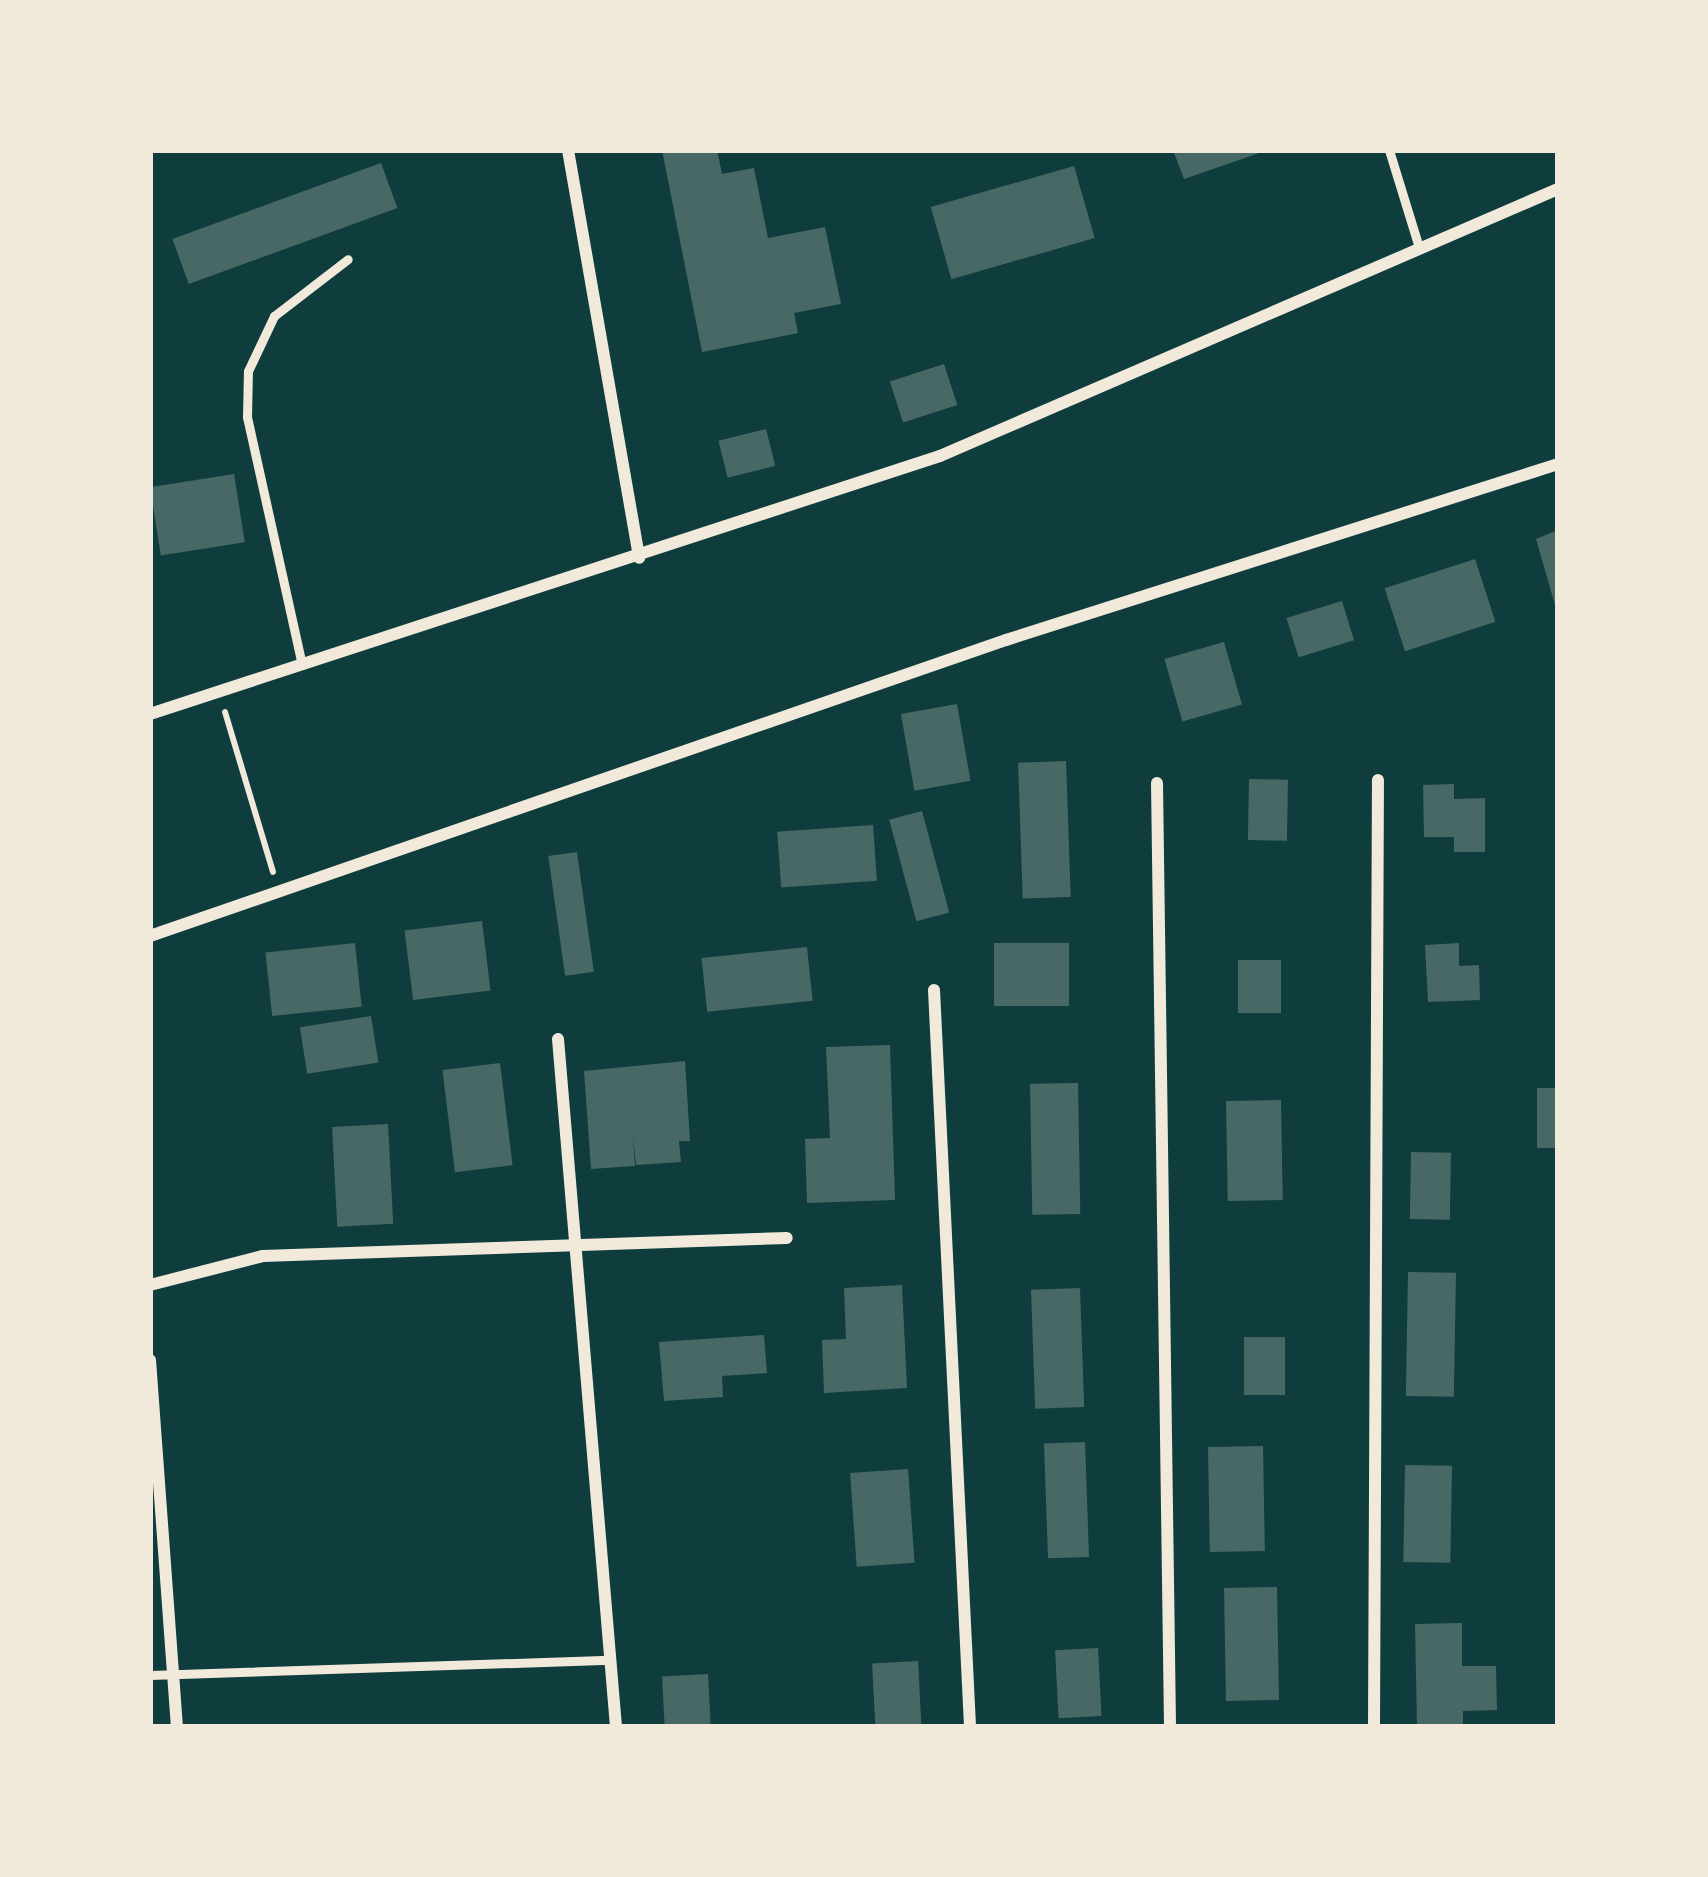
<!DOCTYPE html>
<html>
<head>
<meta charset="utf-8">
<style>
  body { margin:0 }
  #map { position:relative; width:1708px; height:1877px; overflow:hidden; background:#0f3d3e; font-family:"Alegreya Sans",sans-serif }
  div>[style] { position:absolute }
  .building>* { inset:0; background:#486865; transform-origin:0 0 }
  .path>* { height:6px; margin:-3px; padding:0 3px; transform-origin:3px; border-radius:3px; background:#f1e9da }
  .service>* { height:9px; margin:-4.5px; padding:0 4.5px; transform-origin:4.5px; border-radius:4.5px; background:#f1e9da }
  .minor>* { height:12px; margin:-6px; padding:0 6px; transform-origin:6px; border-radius:6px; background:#f1e9da }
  span { translate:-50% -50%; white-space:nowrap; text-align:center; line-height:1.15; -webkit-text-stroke:12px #f1e9da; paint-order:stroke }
  .frame { position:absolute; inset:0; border:153px solid #f1e9da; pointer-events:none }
</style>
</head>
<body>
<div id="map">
  <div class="building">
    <i style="clip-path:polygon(662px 150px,717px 150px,722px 174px,754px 168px,768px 238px,825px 227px,841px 304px,794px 313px,798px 333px,702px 352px)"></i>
    <i style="clip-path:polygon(1173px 150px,1265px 150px,1265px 151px,1184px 179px)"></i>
    <i style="left:381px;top:163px;width:48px;height:222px;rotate:70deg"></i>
    <i style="left:1074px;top:166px;width:75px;height:149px;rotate:74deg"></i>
    <i style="left:944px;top:364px;width:43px;height:57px;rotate:72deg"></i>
    <i style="left:766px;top:429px;width:38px;height:49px;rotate:76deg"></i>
    <i style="left:234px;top:474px;width:69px;height:85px;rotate:81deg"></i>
    <i style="clip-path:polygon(1558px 530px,1558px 612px,1557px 612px,1536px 539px)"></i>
    <i style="left:1475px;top:559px;width:66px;height:95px;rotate:72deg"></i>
    <i style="left:1342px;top:601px;width:41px;height:58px;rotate:73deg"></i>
    <i style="left:1224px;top:642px;width:65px;height:62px;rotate:74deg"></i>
    <i style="left:957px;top:704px;width:78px;height:57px;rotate:80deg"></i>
    <i style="left:1066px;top:761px;width:136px;height:48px;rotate:88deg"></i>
    <i style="left:1249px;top:779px;width:39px;height:61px;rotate:1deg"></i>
    <i style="clip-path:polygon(1454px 784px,1454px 799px,1485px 798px,1485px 852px,1454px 852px,1454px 837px,1424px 837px,1423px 785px)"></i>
    <i style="left:922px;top:811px;width:105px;height:34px;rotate:75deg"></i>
    <i style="left:873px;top:825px;width:56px;height:96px;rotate:86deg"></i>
    <i style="left:577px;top:852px;width:121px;height:29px;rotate:82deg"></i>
    <i style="left:482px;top:921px;width:70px;height:78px;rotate:83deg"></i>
    <i style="left:355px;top:943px;width:64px;height:90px;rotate:84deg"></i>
    <i style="left:1069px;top:943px;width:63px;height:75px;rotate:90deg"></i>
    <i style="clip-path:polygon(1459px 943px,1459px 966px,1479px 965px,1480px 1000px,1428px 1002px,1425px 945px)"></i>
    <i style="left:807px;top:947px;width:54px;height:106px;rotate:84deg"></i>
    <i style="left:1238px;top:960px;width:43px;height:53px"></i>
    <i style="left:371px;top:1016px;width:47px;height:72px;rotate:81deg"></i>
    <i style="clip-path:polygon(890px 1045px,895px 1200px,807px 1203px,805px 1139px,830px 1138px,826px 1047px)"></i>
    <i style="clip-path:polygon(685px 1061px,690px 1141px,679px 1141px,681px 1162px,636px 1165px,633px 1135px,635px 1166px,591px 1169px,584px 1071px)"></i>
    <i style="left:500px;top:1063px;width:103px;height:58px;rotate:83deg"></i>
    <i style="left:1078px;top:1083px;width:131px;height:48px;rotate:89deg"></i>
    <i style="left:1558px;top:1088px;width:60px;height:21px;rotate:90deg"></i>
    <i style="left:1281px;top:1100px;width:100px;height:55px;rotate:89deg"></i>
    <i style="left:388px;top:1124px;width:100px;height:56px;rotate:87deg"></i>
    <i style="left:1411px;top:1152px;width:40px;height:67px;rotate:1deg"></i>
    <i style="left:1408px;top:1272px;width:48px;height:124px;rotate:1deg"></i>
    <i style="clip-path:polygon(902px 1285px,907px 1388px,824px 1393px,822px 1340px,846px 1339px,844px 1288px)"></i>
    <i style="left:1080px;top:1288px;width:119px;height:49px;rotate:88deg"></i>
    <i style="clip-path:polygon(764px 1335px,767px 1373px,722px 1376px,723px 1397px,664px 1401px,659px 1342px)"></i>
    <i style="left:1244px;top:1337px;width:41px;height:58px"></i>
    <i style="left:1085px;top:1442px;width:115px;height:41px;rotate:88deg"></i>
    <i style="left:1263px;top:1446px;width:105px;height:55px;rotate:89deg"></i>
    <i style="left:1405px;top:1465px;width:47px;height:97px;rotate:1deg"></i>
    <i style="left:908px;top:1469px;width:94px;height:58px;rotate:86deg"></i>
    <i style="left:1277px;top:1587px;width:113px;height:53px;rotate:89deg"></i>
    <i style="clip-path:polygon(1462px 1623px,1462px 1666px,1496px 1666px,1497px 1710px,1463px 1711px,1463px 1727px,1417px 1727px,1415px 1624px)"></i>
    <i style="left:1098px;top:1648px;width:68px;height:43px;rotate:87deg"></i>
    <i style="left:918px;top:1661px;width:66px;height:46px;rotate:87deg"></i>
    <i style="left:708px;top:1674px;width:53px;height:46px;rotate:87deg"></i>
  </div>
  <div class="path">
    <i style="left:225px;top:712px;width:167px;rotate:73.3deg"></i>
  </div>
  <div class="service">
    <i style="left:1389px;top:150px;width:98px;rotate:72.9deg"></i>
    <i style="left:302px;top:665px;width:254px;rotate:-102.5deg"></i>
    <i style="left:247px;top:417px;width:46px;rotate:-88.8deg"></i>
    <i style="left:248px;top:371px;width:61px;rotate:-64.7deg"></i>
    <i style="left:274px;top:316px;width:93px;rotate:-37.6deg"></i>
    <i style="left:150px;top:1675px;width:460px;rotate:-1.9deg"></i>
  </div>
  <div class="minor">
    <i style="left:568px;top:150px;width:414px;rotate:80.1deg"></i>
    <i style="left:150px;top:714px;width:831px;rotate:-18.09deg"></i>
    <i style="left:940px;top:456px;width:673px;rotate:-23.37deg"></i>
    <i style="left:1157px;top:783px;width:944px;rotate:89.21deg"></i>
    <i style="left:150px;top:936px;width:906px;rotate:-19.08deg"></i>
    <i style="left:1006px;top:640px;width:579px;rotate:-17.68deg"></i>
    <i style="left:934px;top:990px;width:738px;rotate:87.2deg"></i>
    <i style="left:558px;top:1039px;width:690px;rotate:85.18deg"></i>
    <i style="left:150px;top:1285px;width:117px;rotate:-14.4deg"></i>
    <i style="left:263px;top:1256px;width:524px;rotate:-1.97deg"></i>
    <i style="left:150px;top:1360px;width:368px;rotate:85.8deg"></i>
    <i style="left:1374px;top:1727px;width:947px;rotate:-89.76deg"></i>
  </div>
  <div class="frame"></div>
</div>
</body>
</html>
